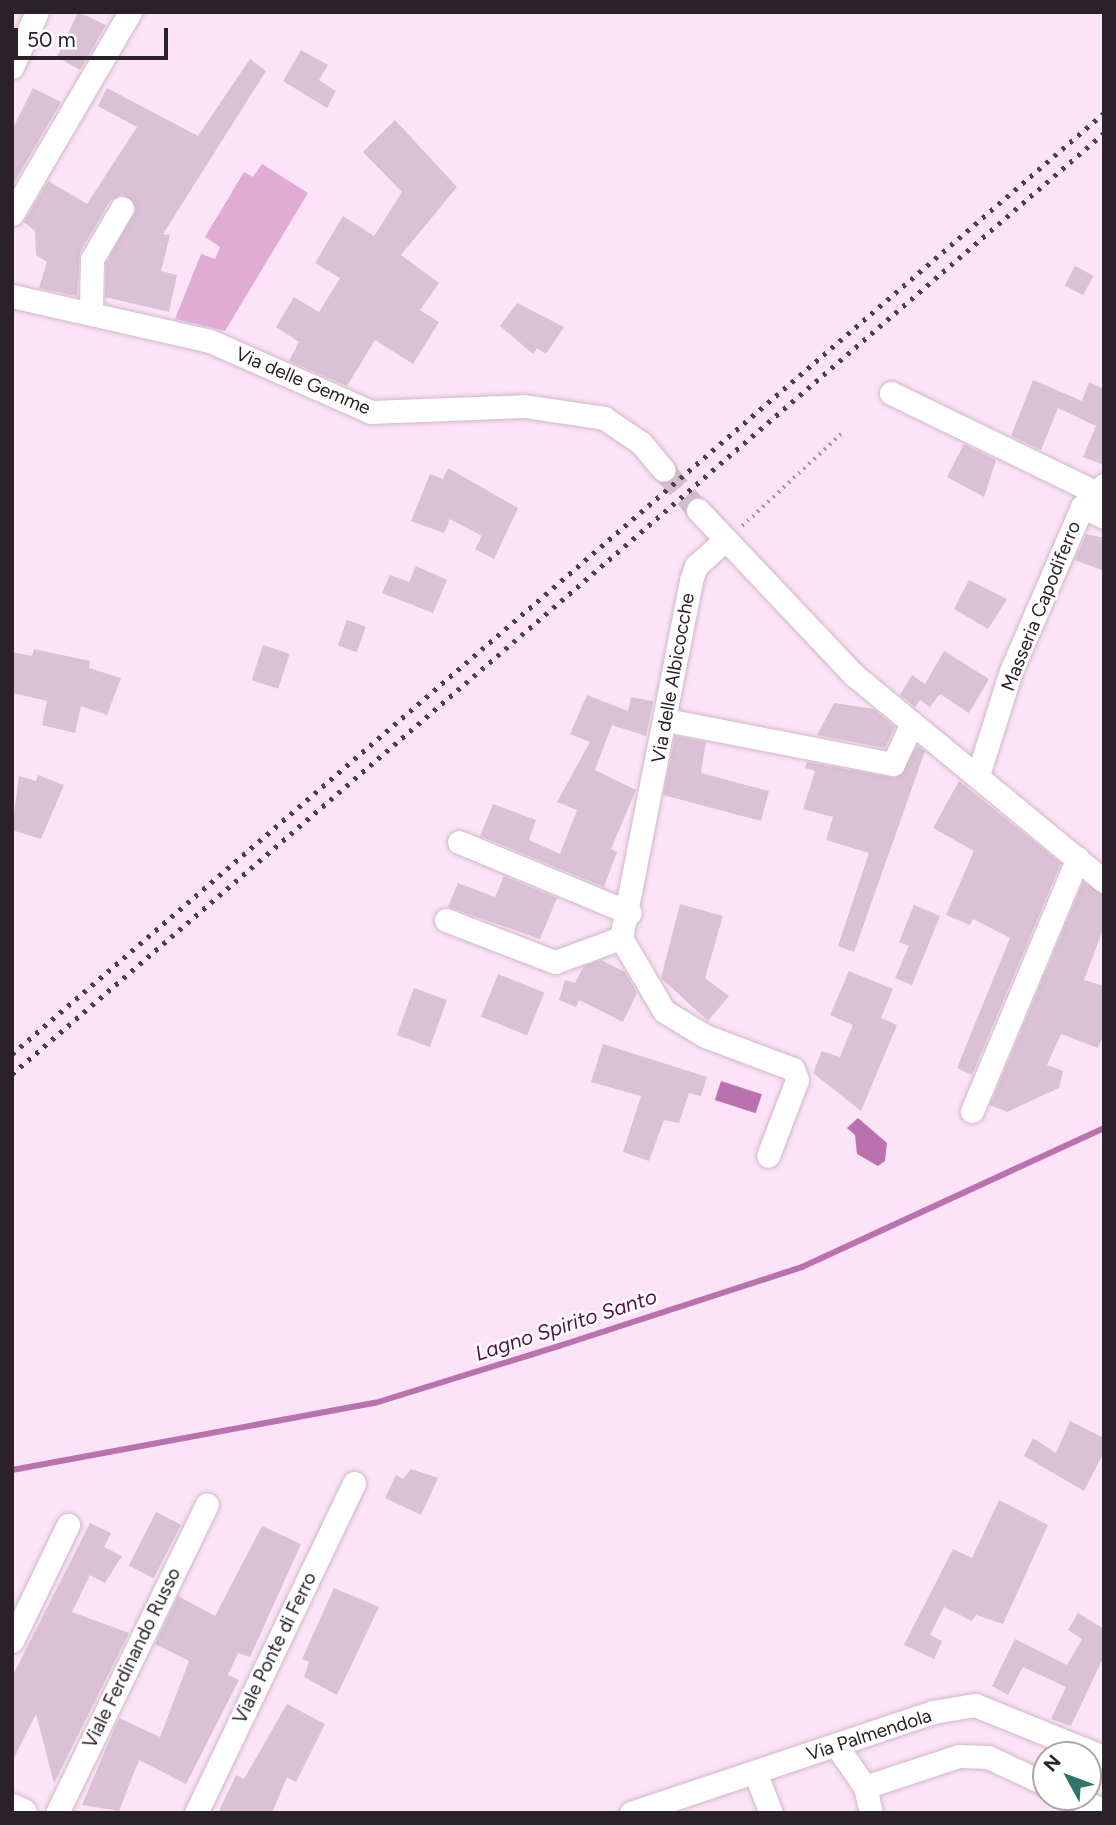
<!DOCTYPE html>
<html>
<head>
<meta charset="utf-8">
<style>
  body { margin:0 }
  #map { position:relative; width:1116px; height:1825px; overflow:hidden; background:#fde3f8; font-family:Figtree,sans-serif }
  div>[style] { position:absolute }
  .green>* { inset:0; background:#e0acd6 }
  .water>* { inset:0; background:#ba72af; transform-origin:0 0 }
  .stream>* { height:6px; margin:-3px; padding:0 3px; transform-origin:3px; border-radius:3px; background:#ba72af }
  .building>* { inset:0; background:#dac1d5; transform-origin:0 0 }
  .minor-tunnel>* { height:23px; margin-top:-11.5px; transform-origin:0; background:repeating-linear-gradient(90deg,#d3bccf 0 23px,transparent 0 34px) }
  .path>* { height:3.5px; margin-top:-1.75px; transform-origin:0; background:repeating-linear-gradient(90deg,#a794a4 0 2px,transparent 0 7px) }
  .roads { filter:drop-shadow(0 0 2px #d0b7ca) drop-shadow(0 0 2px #d0b7ca) }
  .minor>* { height:23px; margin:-11.5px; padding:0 11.5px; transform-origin:11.5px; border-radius:11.5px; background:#fff }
  .major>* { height:28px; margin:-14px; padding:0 14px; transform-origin:14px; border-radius:14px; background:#fff }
  .rail>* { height:5px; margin-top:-2.5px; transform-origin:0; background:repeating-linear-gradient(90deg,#4b3f49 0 3.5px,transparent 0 10.5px) }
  span { translate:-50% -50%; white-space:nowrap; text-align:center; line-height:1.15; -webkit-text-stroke:5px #fff; paint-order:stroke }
  .street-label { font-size:19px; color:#2a2129 }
  .water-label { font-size:21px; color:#53114c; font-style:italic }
  .frame { position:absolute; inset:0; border:14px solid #2a2129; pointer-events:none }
  .north { position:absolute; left:1032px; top:1741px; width:70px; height:70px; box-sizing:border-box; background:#fff; border:2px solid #aaa6a9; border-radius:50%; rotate:311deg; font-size:19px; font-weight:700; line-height:28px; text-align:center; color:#2a2129 }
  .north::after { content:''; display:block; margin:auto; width:24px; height:32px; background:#2f756c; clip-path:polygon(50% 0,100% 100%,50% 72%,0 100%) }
  .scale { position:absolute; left:14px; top:28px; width:154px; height:32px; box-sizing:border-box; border:4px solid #2a2129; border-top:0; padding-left:9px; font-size:21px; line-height:24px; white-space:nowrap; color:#2a2129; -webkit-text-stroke:5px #fff; paint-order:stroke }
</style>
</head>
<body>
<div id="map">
  <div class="green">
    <i style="clip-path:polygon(262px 164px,308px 193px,225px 331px,175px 319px,201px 254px,215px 259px,220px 247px,205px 237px,244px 172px,253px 177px)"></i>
  </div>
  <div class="water">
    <i style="left:721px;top:1081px;width:43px;height:20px;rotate:18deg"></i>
    <i style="clip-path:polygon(858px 1118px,887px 1143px,885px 1161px,878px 1166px,857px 1154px,855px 1135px,847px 1128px)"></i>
  </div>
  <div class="stream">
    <i style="left:12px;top:1470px;width:369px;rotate:-10.5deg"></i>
    <i style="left:375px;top:1403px;width:193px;rotate:-17.2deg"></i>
    <i style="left:559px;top:1346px;width:256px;rotate:-18deg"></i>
    <i style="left:802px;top:1267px;width:332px;rotate:-24.7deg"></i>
  </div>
  <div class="building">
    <i style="clip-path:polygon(78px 12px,106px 25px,80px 70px,57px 57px)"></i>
    <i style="clip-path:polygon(301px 50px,328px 65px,319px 80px,336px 91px,327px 108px,283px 81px)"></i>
    <i style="clip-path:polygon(250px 59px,266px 71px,163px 234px,170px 235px,161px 271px,177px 275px,169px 312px,105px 297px,106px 263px,136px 209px,123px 194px,110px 201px,80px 252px,77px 296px,39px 288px,47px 262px,36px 255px,35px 231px,24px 222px,48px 181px,87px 204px,137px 127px,98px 106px,107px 88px,198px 136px)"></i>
    <i style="clip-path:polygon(33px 88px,61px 102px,12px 186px,12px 130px)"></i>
    <i style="clip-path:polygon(395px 120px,457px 187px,401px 255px,439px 283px,420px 310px,439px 322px,413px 364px,375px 340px,347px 386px,289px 361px,299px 342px,276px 327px,294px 297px,319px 312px,340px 278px,315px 263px,343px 216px,374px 236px,402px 192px,363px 152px)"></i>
    <i style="left:1075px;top:266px;width:21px;height:22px;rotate:28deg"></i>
    <i style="clip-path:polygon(517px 303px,564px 327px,546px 354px,537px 348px,533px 354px,500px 326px)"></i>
    <i style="clip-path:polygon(1033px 380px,1082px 401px,1089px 382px,1104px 389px,1104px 465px,1083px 457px,1096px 426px,1058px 408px,1041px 450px,1011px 436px)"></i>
    <i style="clip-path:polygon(964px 444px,996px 460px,984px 497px,947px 477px)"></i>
    <i style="clip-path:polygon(448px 468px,518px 508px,494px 559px,475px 549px,482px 536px,450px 519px,444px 533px,411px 521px,430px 474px,443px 479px)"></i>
    <i style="clip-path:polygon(1086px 534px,1104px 538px,1104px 571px,1075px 560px)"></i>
    <i style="clip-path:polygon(416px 566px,447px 580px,433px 613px,382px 593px,390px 575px,409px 582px)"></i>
    <i style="clip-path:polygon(969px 580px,1007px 599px,988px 629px,954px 609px)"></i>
    <i style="left:347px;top:620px;width:20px;height:27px;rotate:20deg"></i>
    <i style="left:263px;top:645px;width:28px;height:37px;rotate:18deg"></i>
    <i style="clip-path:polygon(34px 649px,90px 661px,89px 668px,121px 678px,107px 715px,81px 706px,75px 733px,42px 725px,47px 701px,12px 693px,12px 652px,32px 656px)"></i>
    <i style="clip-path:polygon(944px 651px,989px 679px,969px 713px,940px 694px,930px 707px,920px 700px,915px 707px,900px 695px,912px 675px,925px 684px)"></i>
    <i style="clip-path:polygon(587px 695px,628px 711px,631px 697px,653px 701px,646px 736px,612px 725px,595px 770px,636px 790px,611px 849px,617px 852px,604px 887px,480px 836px,493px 804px,536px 820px,529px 840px,560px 854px,577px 810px,557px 802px,590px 742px,570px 734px)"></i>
    <i style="clip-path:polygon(834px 703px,874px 709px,895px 727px,885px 748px,817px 735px)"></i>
    <i style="clip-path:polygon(675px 736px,706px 742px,701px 773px,769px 791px,761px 821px,663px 795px)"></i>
    <i style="clip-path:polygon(917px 746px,925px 751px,854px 952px,838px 946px,869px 853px,826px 840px,833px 817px,803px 809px,815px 771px,805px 768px,807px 762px,896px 778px)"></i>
    <i style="clip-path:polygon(38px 775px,64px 785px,41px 839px,12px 830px,19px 776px,36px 781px)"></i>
    <i style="clip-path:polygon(959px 781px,1061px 863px,972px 1075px,957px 1068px,1010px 938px,973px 919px,970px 925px,946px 915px,974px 851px,933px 828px)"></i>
    <i style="clip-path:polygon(504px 876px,557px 898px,540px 939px,448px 907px,458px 883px,495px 897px)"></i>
    <i style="clip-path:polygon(1083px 882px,1104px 895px,1104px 927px,1084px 980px,1104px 986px,1104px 1033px,1098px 1048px,1061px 1034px,1047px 1065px,1063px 1071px,1059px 1088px,1007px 1112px,990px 1105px)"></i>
    <i style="clip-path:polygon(680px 904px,723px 916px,705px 978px,729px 996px,708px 1021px,661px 978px)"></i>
    <i style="clip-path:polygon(914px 905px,940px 916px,912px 985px,895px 978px,909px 946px,899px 942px)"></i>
    <i style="clip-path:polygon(601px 960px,625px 972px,637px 993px,623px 1022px,579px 1000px,576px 1007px,559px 1000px,565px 980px,575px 983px,584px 966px)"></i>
    <i style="clip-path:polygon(849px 971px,893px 989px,881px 1018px,897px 1025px,861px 1111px,813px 1073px,822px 1051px,840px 1057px,853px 1025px,830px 1015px)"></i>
    <i style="left:498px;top:974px;width:50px;height:46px;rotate:22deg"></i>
    <i style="left:414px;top:988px;width:35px;height:50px;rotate:20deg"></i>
    <i style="clip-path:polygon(603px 1044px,707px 1077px,701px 1096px,689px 1093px,679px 1123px,664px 1120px,649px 1161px,623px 1152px,641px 1096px,591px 1082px)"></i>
    <i style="clip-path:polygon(1070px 1421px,1104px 1438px,1104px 1452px,1084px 1491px,1024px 1456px,1033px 1438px,1056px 1453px)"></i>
    <i style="clip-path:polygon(411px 1469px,438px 1478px,421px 1515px,385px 1498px,396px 1475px,403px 1479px)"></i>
    <i style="clip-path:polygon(999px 1500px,1048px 1525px,1003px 1624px,976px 1615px,972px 1621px,944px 1607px,930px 1635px,942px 1641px,934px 1659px,904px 1645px,953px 1549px,972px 1558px)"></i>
    <i style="left:156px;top:1512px;width:28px;height:60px;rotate:27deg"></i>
    <i style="clip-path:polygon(90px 1523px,111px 1533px,104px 1547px,122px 1556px,105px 1583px,90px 1575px,72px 1612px,129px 1633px,54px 1783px,36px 1714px,12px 1762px,12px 1677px)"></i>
    <i style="clip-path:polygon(262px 1526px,301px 1544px,250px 1657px,238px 1653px,228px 1675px,239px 1680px,186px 1784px,139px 1760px,119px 1811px,82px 1805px,119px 1718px,160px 1737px,189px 1661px,155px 1644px,178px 1596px,215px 1616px)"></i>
    <i style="clip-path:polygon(334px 1588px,379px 1607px,337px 1695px,304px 1677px,309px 1662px,302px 1659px)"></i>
    <i style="clip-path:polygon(1078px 1613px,1104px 1629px,1104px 1656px,1071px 1726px,1051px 1719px,1066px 1687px,1023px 1667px,1008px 1695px,992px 1686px,1015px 1639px,1067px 1665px,1082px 1639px,1068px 1630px)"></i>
    <i style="clip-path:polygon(287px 1704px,325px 1724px,296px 1782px,287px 1777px,272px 1813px,218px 1813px,236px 1775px,244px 1779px)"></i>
  </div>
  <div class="minor-tunnel">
    <i style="left:664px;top:470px;width:52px;rotate:49.6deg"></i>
  </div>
  <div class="path">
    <i style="left:742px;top:526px;width:138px;rotate:-42.9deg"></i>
  </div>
  <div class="roads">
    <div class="minor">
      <i style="left:12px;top:67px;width:60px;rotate:-65.6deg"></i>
      <i style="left:12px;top:214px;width:234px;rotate:-59.7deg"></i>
      <i style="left:12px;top:296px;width:203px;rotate:12.8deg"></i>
      <i style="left:210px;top:341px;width:176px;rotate:23.8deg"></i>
      <i style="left:371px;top:412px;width:153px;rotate:-2.2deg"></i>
      <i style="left:524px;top:406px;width:81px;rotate:8.5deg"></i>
      <i style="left:604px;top:418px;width:45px;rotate:34deg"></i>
      <i style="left:641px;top:443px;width:35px;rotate:50deg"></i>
      <i style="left:91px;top:310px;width:51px;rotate:-88.9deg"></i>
      <i style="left:92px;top:259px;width:59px;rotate:-59.5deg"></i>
      <i style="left:891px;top:393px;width:227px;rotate:25.9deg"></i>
      <i style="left:1082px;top:507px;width:24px;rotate:24deg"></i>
      <i style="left:698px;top:510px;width:227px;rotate:46.6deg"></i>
      <i style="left:854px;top:675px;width:324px;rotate:39.5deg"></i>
      <i style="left:666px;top:720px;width:231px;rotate:11deg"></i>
      <i style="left:893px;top:764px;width:43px;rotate:-65.2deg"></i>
      <i style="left:978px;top:775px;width:109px;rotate:-72.4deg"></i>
      <i style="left:1011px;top:671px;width:179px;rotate:-66.6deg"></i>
      <i style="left:1082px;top:507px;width:31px;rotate:-45deg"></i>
      <i style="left:459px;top:842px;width:185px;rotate:22.5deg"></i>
      <i style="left:446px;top:920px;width:117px;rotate:21.1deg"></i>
      <i style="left:555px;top:962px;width:70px;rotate:-20deg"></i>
      <i style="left:621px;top:938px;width:365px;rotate:-78.9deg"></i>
      <i style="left:691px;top:580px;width:15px;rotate:-70deg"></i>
      <i style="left:696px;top:566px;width:39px;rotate:-42deg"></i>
      <i style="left:621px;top:938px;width:85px;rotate:59.5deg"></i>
      <i style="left:664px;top:1011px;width:48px;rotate:31.4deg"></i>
      <i style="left:705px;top:1036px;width:94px;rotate:20.6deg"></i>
      <i style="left:793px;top:1069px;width:12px;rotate:70deg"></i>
      <i style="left:797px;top:1080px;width:81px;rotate:110.9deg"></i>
      <i style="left:972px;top:1111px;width:274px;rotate:-67.3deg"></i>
      <i style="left:12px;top:1641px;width:129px;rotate:-64.2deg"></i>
      <i style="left:836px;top:1745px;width:51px;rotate:55.4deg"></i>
      <i style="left:865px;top:1787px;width:27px;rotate:77deg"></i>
      <i style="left:755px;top:1772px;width:44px;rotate:68.7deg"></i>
      <i style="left:865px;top:1787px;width:99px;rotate:-18.3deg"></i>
      <i style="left:959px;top:1756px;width:29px;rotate:2deg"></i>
      <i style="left:988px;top:1757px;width:64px;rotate:25deg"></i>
      <i style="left:1074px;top:1797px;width:33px;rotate:25deg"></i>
      <i style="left:57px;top:1813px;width:343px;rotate:-64.1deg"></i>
      <i style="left:196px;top:1813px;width:366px;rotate:-64.4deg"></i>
      <i style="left:631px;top:1813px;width:318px;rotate:-18.5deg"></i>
      <i style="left:933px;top:1712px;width:43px;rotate:-9.5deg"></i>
      <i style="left:975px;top:1705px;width:139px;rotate:22deg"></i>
    </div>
    <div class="major">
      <i style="left:12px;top:1808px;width:12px;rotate:24deg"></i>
    </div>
  </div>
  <div class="rail">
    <i style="left:12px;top:1054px;width:1442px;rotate:-40.75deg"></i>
    <i style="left:12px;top:1074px;width:1442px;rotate:-40.75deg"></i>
  </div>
  <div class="street-label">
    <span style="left:303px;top:381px;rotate:23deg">Via delle Gemme</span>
    <span style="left:1041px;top:606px;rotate:-68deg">Masseria Capodiferro</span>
    <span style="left:673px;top:678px;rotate:-80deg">Via delle Albicocche</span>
    <span style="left:275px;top:1648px;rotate:-64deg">Viale Ponte di Ferro</span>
    <span style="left:132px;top:1658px;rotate:-64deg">Viale Ferdinando Russo</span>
    <span style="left:869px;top:1735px;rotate:-18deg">Via Palmendola</span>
  </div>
  <div class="water-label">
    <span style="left:566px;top:1325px;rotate:-18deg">Lagno Spirito Santo</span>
  </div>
  <div class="frame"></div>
  <div class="north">N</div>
  <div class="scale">50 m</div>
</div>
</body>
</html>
